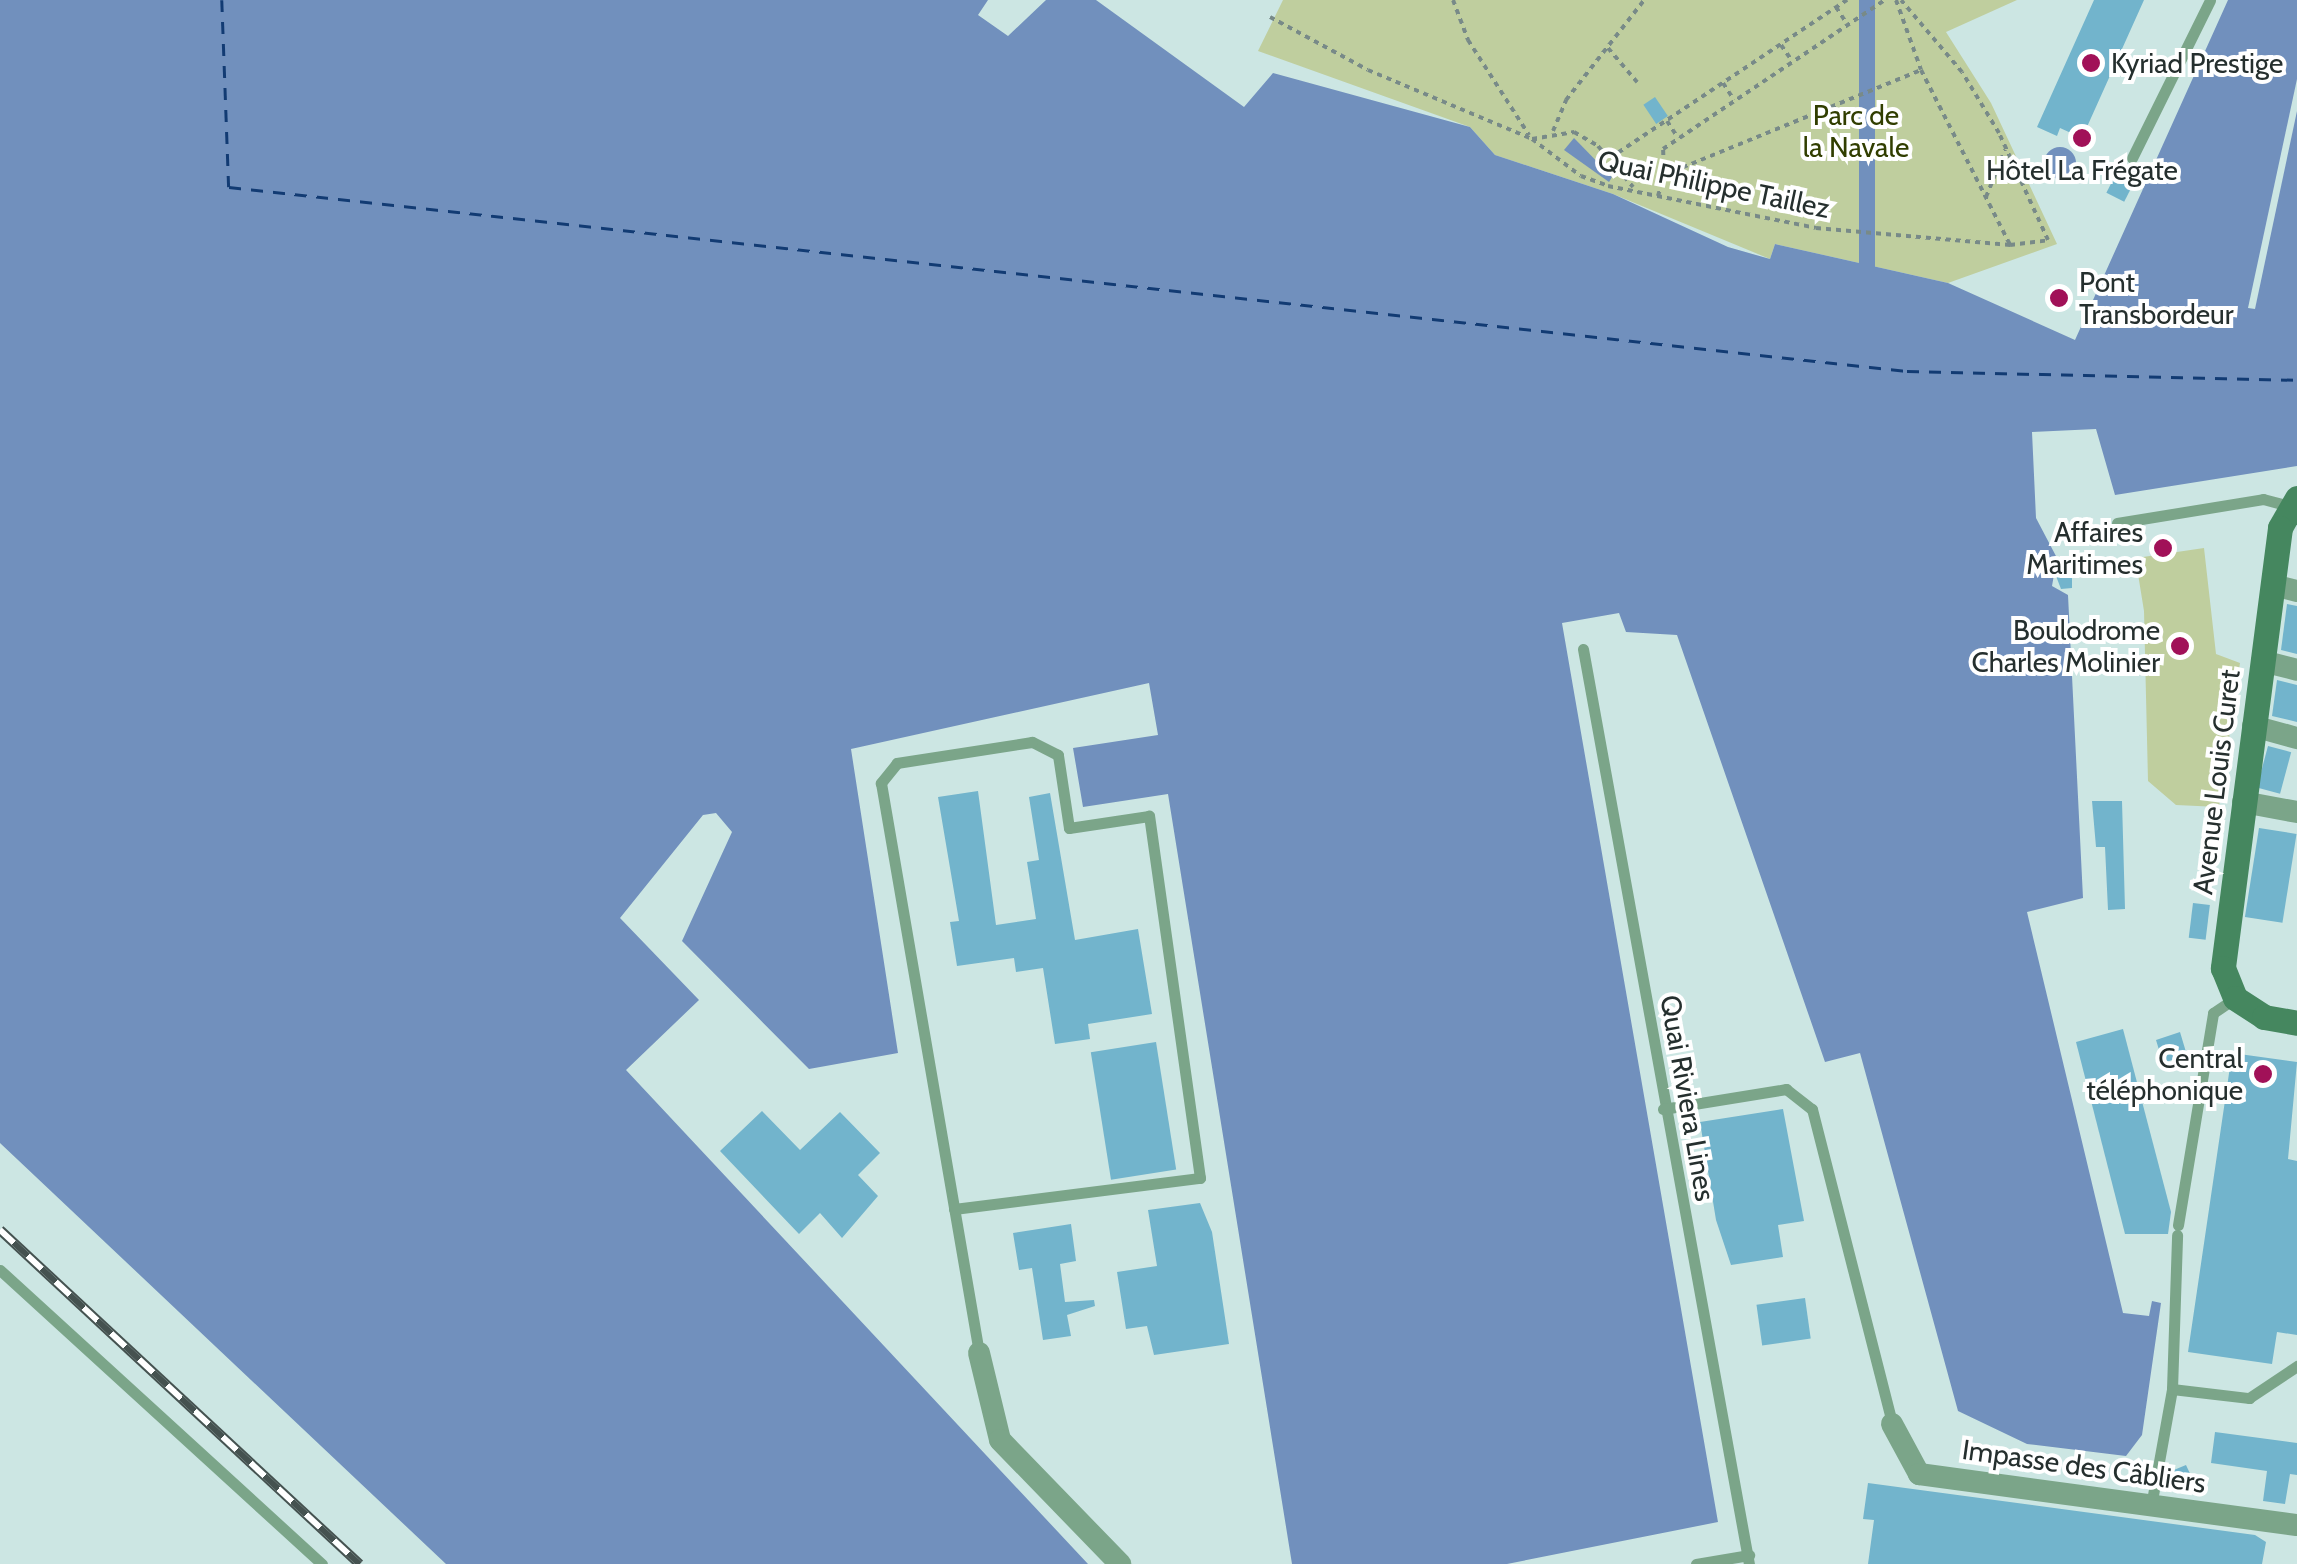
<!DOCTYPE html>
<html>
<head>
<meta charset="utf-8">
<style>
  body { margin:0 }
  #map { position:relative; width:2297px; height:1564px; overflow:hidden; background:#cce6e3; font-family:Cabin,sans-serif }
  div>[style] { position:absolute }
  .green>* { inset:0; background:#bfce9e }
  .water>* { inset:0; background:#7190bd; transform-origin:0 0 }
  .round { border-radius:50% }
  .pier>* { inset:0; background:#cce6e3 }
  .ferry>* { height:2.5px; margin-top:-1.25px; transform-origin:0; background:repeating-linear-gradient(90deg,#123b73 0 12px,transparent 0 22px) }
  .building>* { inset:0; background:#72b4cc; transform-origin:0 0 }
  .path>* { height:4px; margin-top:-2px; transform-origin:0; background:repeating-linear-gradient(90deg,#788a88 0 5px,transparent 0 10px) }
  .service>* { height:11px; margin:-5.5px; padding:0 5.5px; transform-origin:5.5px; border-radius:5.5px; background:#7ba589 }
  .minor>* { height:22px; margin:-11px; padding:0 11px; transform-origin:11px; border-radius:11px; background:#7ba589 }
  .secondary>* { height:25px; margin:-12.5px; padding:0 12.5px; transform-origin:12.5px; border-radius:12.5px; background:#45875f }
  .rail>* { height:10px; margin-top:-5px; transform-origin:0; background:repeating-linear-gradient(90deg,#fff 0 19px,#455250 0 38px); box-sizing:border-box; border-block:2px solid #455250 }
  .dots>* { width:28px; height:28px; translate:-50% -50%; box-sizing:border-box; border:5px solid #fff; border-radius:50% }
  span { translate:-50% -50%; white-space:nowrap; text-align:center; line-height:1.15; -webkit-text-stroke:8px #fff; paint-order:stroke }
  .poi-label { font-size:28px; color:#252f2e }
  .left { translate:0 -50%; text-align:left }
  .right { translate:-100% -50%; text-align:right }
  .park-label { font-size:28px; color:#313e00 }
  .street-label { font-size:28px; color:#252f2e }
</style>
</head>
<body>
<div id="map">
  <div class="green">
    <i style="clip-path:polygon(1283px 0,2017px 0,1946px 32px,1991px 103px,2057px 244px,1948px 283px,1775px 244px,1770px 259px,1613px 194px,1495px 155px,1470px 127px,1258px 51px)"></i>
    <i style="clip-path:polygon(2204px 548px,2216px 654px,2240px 663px,2219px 807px,2176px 805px,2148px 781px,2144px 611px,2138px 574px,2116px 561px)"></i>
  </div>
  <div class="water">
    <i style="clip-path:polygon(0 0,988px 0,978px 15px,1008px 36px,1046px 0,1096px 0,1244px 107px,1273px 73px,1470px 127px,1495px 155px,1613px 194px,1728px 247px,1770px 259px,1775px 244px,1948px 283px,2075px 340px,2228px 0,2297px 0,2297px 466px,2115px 495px,2096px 429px,2032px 432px,2036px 518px,2057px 558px,2052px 586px,2068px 595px,2083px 898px,2027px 912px,2123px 1313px,2149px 1316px,2152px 1301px,2161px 1303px,2142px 1435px,2126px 1456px,2027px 1444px,1958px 1411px,1860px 1053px,1825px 1062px,1677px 635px,1626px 632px,1619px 613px,1562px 623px,1718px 1522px,1507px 1564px,1292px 1564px,1168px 794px,1083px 807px,1073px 748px,1158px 735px,1149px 683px,851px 749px,898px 1053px,809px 1069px,682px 941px,732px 832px,716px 813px,703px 815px,620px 918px,699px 1000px,626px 1070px,1088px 1564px,446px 1564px,0 1143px)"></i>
    <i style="left:1859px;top:0;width:16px;height:288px"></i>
    <i style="clip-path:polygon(1574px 138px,1612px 177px,1609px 182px,1564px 150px)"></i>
    <i class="round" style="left:2044px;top:147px;width:32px;height:32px"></i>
  </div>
  <div class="pier">
    <i style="clip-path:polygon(2297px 79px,2297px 111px,2255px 309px,2248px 308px)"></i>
  </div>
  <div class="ferry">
    <i style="left:222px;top:0;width:187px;rotate:87.9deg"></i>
    <i style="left:229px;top:187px;width:1688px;rotate:6.26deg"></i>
    <i style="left:1907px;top:371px;width:390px;rotate:1.3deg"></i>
  </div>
  <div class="building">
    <i style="clip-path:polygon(2094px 0,2144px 0,2082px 138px,2060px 128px,2057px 136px,2037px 127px)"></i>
    <i style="left:1655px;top:97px;width:23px;height:14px;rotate:56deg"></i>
    <i style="left:2120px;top:166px;width:20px;height:30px;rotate:27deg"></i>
    <i style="clip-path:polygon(2072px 571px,2072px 588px,2061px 589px,2056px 576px)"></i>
    <i style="clip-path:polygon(2287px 604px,2297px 606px,2297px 654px,2281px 650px)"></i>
    <i style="clip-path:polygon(2277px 680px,2297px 685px,2297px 722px,2272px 716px)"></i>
    <i style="left:2268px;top:746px;width:24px;height:43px;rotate:15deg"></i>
    <i style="clip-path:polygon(978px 791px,996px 925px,1036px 919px,1027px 862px,1039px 860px,1029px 797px,1050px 793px,1075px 940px,1138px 929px,1152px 1014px,1088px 1024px,1090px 1039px,1055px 1044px,1043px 968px,1016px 972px,1014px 958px,957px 966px,950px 922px,959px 921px,938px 797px)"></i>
    <i style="clip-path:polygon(2092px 801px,2122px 801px,2125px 909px,2108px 910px,2105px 847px,2096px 847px)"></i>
    <i style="left:2259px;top:828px;width:38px;height:90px;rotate:9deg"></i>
    <i style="left:2193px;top:903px;width:17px;height:35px;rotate:7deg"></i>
    <i style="clip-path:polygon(2123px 1029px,2171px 1212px,2168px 1234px,2125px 1234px,2076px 1042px)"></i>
    <i style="clip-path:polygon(2180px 1032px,2189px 1062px,2174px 1067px,2172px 1060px,2163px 1063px,2156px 1040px)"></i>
    <i style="left:1156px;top:1042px;width:129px;height:66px;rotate:81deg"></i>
    <i style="clip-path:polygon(2232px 1053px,2297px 1062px,2288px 1159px,2297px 1161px,2297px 1335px,2277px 1332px,2272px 1364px,2188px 1352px)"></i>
    <i style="clip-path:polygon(1783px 1109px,1804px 1221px,1778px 1225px,1783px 1257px,1731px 1265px,1716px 1220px,1700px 1122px)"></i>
    <i style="clip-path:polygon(762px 1111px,800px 1150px,840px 1112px,880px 1153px,858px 1175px,878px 1196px,842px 1238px,820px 1213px,799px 1234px,720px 1151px)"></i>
    <i style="clip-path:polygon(1200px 1203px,1212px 1232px,1229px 1344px,1154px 1355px,1147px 1326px,1126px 1329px,1117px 1272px,1157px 1266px,1148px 1210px)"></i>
    <i style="clip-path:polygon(1071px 1224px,1076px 1261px,1060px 1264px,1065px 1302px,1094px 1300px,1095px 1306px,1067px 1315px,1071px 1336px,1043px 1340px,1032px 1268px,1019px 1270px,1013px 1233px)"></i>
    <i style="left:1805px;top:1298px;width:41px;height:49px;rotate:82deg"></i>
    <i style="clip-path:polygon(2215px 1432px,2297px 1443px,2297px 1475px,2290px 1474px,2285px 1504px,2263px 1501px,2267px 1471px,2211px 1463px)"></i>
    <i style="clip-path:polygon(2186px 1465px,2193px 1480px,2184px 1484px,2169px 1472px)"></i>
    <i style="clip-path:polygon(1868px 1483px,2255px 1535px,2266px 1542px,2262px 1564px,1868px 1564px,1874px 1520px,1863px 1519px)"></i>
  </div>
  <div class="path">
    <i style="left:1453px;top:0;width:43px;rotate:69.4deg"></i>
    <i style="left:1468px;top:40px;width:113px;rotate:57.3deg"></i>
    <i style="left:1896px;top:0;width:74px;rotate:70.3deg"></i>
    <i style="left:1921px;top:70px;width:196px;rotate:63deg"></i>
    <i style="left:1836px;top:7px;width:20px;rotate:57deg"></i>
    <i style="left:1270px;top:17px;width:111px;rotate:28.4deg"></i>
    <i style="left:1368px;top:70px;width:178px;rotate:22.8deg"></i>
    <i style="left:1532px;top:139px;width:61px;rotate:37.1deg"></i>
    <i style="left:1581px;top:176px;width:29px;rotate:20deg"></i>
    <i style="left:1608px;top:186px;width:212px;rotate:11.4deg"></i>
    <i style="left:1816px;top:228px;width:195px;rotate:5deg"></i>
    <i style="left:2010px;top:245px;width:38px;rotate:-7deg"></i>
    <i style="left:2048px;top:240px;width:118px;rotate:-114.6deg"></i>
    <i style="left:1999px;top:133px;width:71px;rotate:-121.2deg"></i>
    <i style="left:1962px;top:72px;width:94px;rotate:-130.3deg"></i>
    <i style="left:1781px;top:45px;width:19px;rotate:55deg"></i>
    <i style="left:1608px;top:48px;width:45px;rotate:49.5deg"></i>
    <i style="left:1723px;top:83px;width:20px;rotate:57deg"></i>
    <i style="left:1667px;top:121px;width:20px;rotate:57deg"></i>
    <i style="left:1553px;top:131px;width:34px;rotate:-67deg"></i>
    <i style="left:1566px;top:100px;width:127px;rotate:-52deg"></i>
    <i style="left:1532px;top:139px;width:43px;rotate:-9.5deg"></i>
    <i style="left:1574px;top:132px;width:28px;rotate:30deg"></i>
    <i style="left:1598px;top:146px;width:54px;rotate:49.5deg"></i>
    <i style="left:1610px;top:158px;width:285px;rotate:-33.7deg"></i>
    <i style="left:1664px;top:175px;width:26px;rotate:-92deg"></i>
    <i style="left:1663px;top:149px;width:267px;rotate:-33.9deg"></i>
    <i style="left:1658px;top:196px;width:22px;rotate:-74deg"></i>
    <i style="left:1664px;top:175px;width:278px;rotate:-22.2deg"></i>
    <i style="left:1986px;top:197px;width:51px;rotate:-68deg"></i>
  </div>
  <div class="service">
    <i style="left:2132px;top:158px;width:176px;rotate:-63.7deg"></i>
    <i style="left:2117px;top:523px;width:148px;rotate:-9.3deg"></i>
    <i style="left:2263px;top:499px;width:27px;rotate:15deg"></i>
    <i style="left:1583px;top:649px;width:930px;rotate:79.72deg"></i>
    <i style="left:1663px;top:1109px;width:125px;rotate:-9.2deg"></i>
    <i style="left:1786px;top:1089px;width:33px;rotate:38deg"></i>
    <i style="left:1812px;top:1109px;width:325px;rotate:75.7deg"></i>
    <i style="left:954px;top:1209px;width:248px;rotate:-7.2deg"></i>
    <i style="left:1200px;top:1178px;width:366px;rotate:-98deg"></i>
    <i style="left:1149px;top:816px;width:81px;rotate:171.5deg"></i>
    <i style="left:1069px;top:828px;width:74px;rotate:-98.6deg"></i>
    <i style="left:1058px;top:755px;width:29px;rotate:-153deg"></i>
    <i style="left:1032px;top:742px;width:137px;rotate:171.2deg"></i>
    <i style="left:897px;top:763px;width:26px;rotate:129deg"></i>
    <i style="left:881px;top:783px;width:578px;rotate:80.24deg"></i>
    <i style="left:2178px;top:1225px;width:215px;rotate:-80.6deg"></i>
    <i style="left:2213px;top:1013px;width:25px;rotate:-34deg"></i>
    <i style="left:0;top:1270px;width:436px;rotate:42.4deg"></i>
    <i style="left:2172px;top:1389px;width:78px;rotate:6.7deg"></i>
    <i style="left:2249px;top:1398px;width:58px;rotate:-33.7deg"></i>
    <i style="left:2151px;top:1506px;width:119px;rotate:-79.8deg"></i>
    <i style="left:2172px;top:1389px;width:154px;rotate:-88.1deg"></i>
    <i style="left:1696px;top:1564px;width:54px;rotate:-9.6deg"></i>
  </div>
  <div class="minor">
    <i style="left:2273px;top:585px;width:25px;rotate:14deg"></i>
    <i style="left:2262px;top:661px;width:36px;rotate:14deg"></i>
    <i style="left:2253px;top:726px;width:46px;rotate:15.3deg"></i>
    <i style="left:2243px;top:802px;width:55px;rotate:10.5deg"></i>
    <i style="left:979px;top:1353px;width:89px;rotate:76.4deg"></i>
    <i style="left:1000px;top:1440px;width:173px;rotate:45.9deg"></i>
    <i style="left:1892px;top:1424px;width:57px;rotate:61.6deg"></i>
    <i style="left:1919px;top:1474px;width:381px;rotate:7.7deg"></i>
  </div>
  <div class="secondary">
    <i style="left:2297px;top:498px;width:34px;rotate:120deg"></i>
    <i style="left:2280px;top:528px;width:444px;rotate:97.4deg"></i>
    <i style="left:2223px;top:968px;width:32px;rotate:68deg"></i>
    <i style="left:2235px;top:998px;width:35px;rotate:33deg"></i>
    <i style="left:2264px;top:1017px;width:34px;rotate:10deg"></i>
  </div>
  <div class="rail">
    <i style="left:0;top:1230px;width:491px;rotate:42.9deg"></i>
  </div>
  <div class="dots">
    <i style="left:2091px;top:63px;background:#a11158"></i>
    <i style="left:2082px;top:138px;background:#a11158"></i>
    <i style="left:2059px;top:298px;background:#a11158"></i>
    <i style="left:2163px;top:548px;background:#a11158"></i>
    <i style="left:2180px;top:646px;background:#a11158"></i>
    <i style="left:2263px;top:1074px;background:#a11158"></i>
  </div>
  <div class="poi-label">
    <span class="left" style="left:2111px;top:63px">Kyriad Prestige</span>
    <span style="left:2082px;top:170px">Hôtel La Frégate</span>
    <span class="left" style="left:2079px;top:298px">Pont<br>Transbordeur</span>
    <span class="right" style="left:2143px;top:548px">Affaires<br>Maritimes</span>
    <span class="right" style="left:2160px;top:646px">Boulodrome<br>Charles Molinier</span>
    <span class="right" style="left:2243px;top:1074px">Central<br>téléphonique</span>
  </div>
  <div class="park-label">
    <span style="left:1856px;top:131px">Parc de<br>la Navale</span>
  </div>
  <div class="street-label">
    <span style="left:1714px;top:184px;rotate:12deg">Quai Philippe Taillez</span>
    <span style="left:2216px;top:782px;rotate:-83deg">Avenue Louis Curet</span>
    <span style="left:1688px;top:1098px;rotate:80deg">Quai Riviera Lines</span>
    <span style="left:2084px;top:1466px;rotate:8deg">Impasse des Câbliers</span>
  </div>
</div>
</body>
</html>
